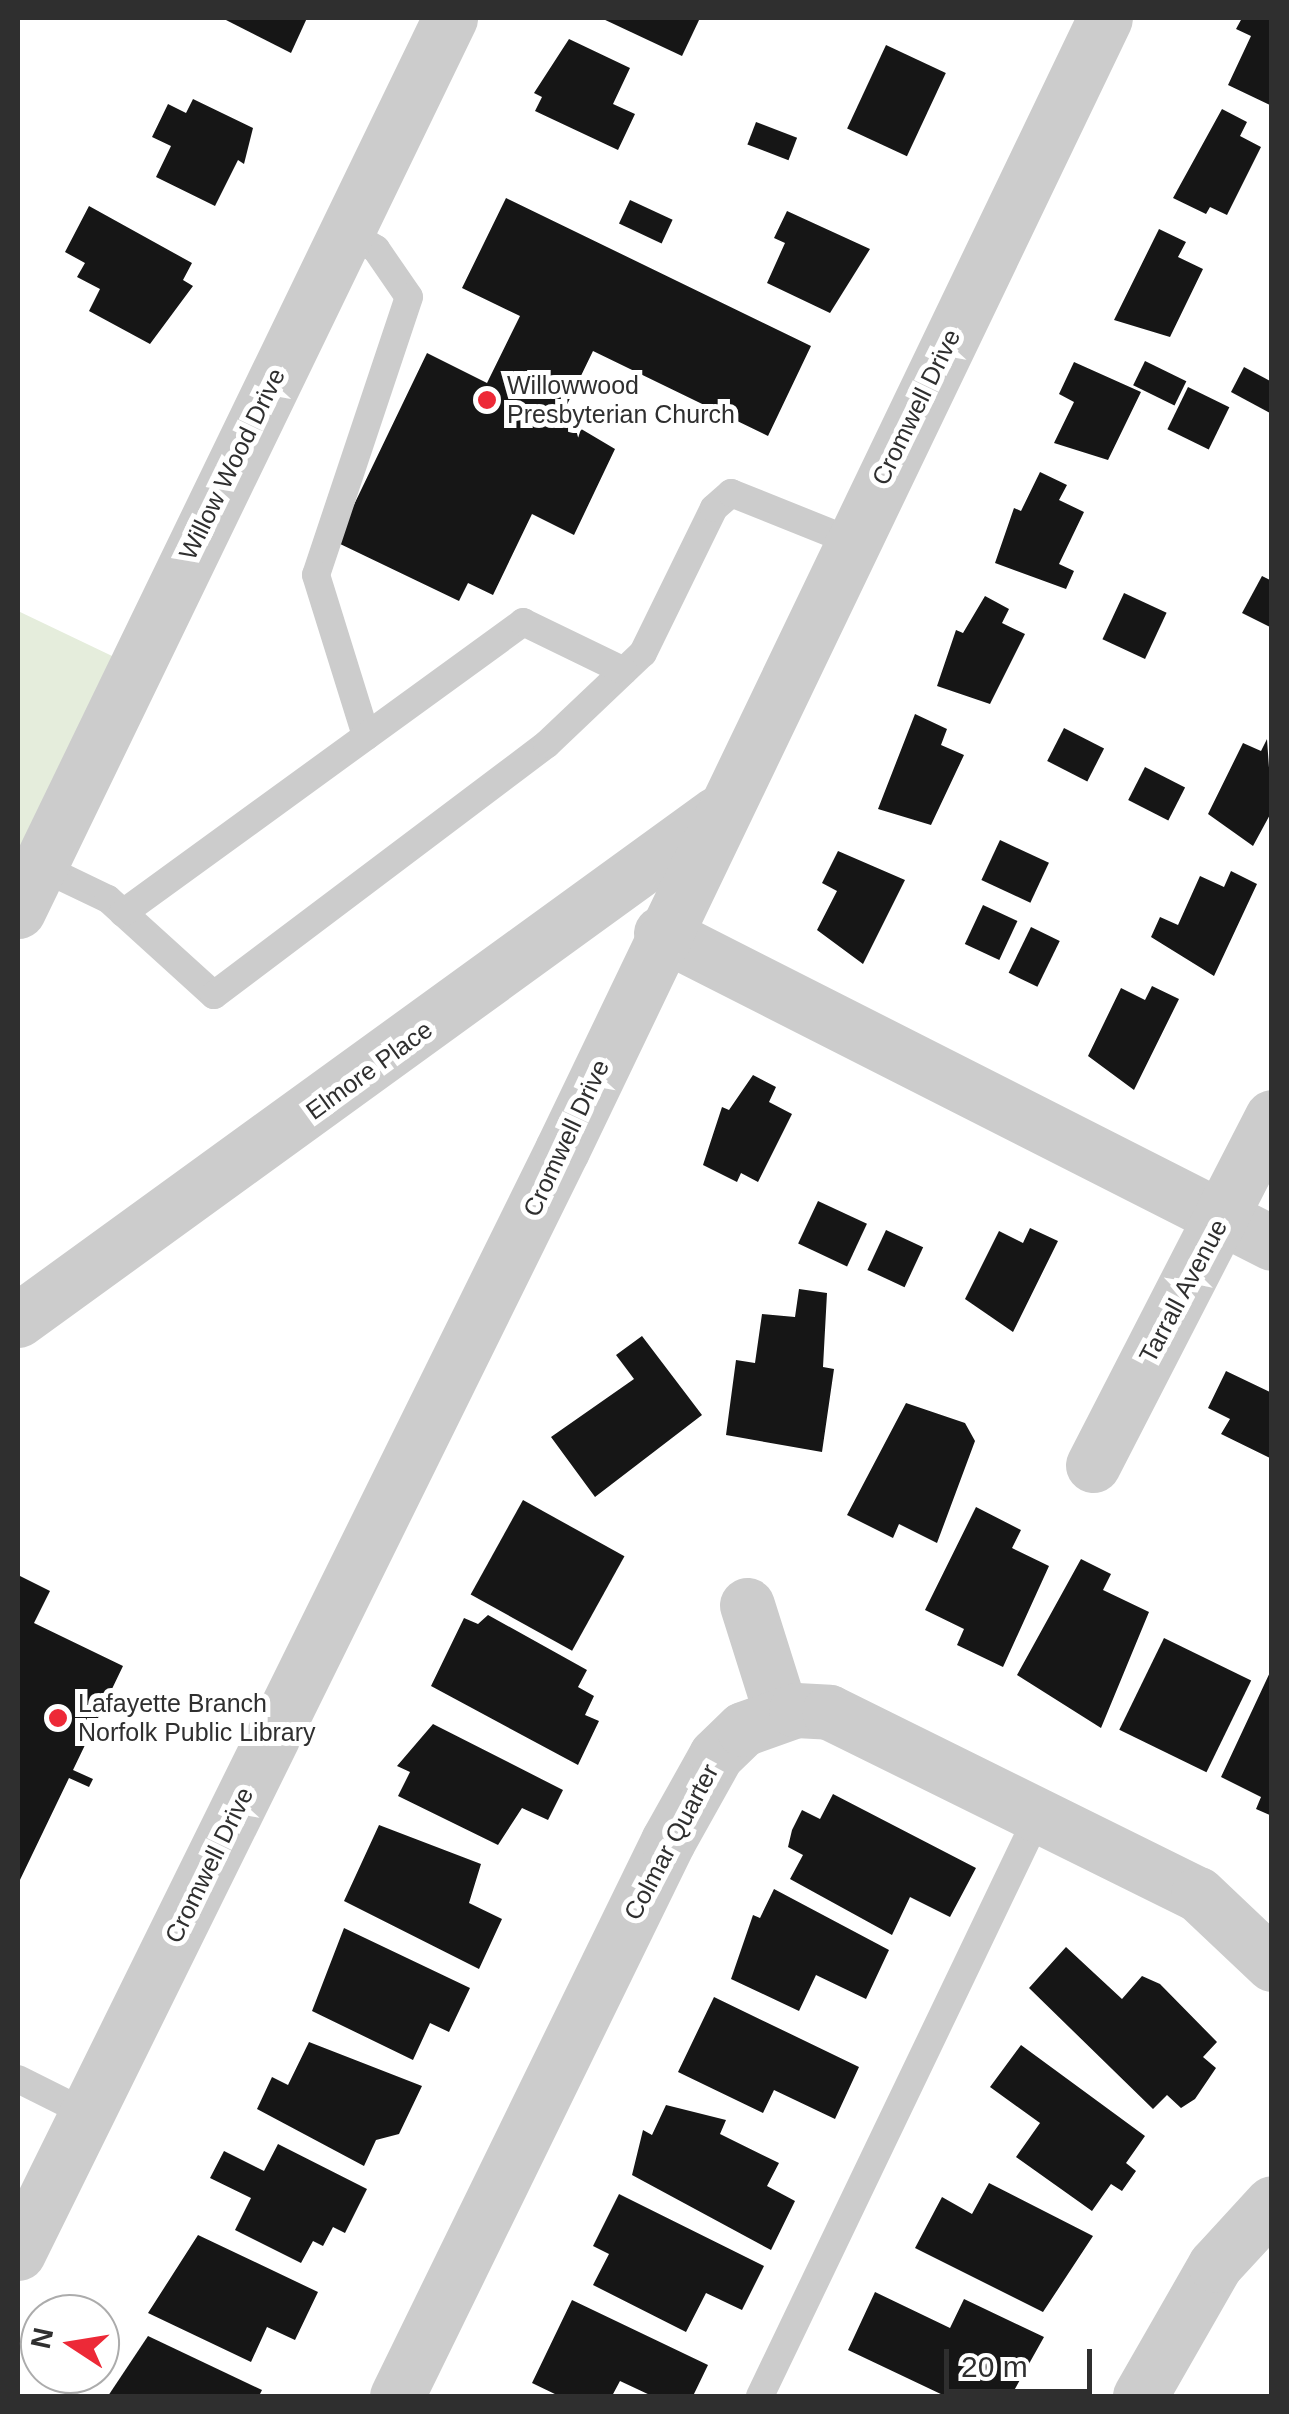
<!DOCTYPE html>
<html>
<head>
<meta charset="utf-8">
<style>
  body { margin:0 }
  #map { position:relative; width:1289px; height:2414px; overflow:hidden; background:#fff; font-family:Arial,sans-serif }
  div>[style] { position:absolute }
  .green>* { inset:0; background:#e5eddc }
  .building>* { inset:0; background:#161616; transform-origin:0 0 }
  .service>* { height:28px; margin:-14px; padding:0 14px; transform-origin:14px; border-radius:14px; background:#ccc }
  .minor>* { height:55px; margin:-27.5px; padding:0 27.5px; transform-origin:27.5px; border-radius:27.5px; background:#ccc }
  .tertiary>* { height:55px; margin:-27.5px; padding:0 27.5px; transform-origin:27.5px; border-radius:27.5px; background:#ccc }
  .dots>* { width:28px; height:28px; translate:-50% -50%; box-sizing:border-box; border:5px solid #fff; border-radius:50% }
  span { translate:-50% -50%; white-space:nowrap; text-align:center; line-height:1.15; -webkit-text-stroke:10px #fff; paint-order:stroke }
  .poi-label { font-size:25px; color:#2f2f2f }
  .left { translate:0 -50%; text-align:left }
  .street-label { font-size:25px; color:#2f2f2f }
  .frame { position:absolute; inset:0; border:20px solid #2f2f2f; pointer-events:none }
  .north { position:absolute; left:20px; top:2294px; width:100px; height:100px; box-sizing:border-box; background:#fff; border:2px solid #acacac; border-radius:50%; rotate:282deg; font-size:28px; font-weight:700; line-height:40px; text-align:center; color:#2f2f2f }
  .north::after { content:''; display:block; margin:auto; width:35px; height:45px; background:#ed2937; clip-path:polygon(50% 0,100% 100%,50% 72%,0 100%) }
  .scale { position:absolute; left:944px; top:2349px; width:148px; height:45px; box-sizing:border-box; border:5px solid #2f2f2f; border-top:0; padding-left:12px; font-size:30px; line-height:35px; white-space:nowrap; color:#2f2f2f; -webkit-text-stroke:8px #fff; paint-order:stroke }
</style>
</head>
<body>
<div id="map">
  <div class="green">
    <i style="clip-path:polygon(18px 611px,133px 666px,18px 906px)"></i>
  </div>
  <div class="building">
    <i style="clip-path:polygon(222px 18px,307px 18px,291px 53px)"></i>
    <i style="clip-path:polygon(601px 18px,700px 18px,682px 56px)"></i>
    <i style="clip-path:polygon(1242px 18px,1272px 18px,1272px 106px,1228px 85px,1251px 36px,1236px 29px)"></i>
    <i style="clip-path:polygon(569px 39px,630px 68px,613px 104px,635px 114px,618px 150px,535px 111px,542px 97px,534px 93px)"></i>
    <i style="left:886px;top:45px;width:66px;height:92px;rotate:25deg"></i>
    <i style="clip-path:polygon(193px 99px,253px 128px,244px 164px,238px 160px,215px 206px,156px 177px,171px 146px,152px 137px,168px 104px,186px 113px)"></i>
    <i style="clip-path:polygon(1222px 109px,1247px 122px,1240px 136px,1261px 147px,1227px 215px,1210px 207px,1206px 214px,1173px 198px)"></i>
    <i style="left:756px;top:122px;width:44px;height:24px;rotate:21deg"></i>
    <i style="clip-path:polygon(506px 198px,811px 346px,768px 436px,593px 351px,561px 417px,615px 449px,574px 535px,532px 514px,493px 595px,468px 583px,459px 601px,336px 542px,427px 353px,487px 383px,520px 316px,462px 288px)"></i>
    <i style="left:630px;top:200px;width:47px;height:26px;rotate:25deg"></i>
    <i style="clip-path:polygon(89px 206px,192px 263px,183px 280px,193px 286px,150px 344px,89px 311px,100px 289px,77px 277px,85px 263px,65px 252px)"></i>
    <i style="clip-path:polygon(787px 211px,870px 249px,830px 313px,767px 283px,785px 243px,774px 238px)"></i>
    <i style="clip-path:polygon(1159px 229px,1186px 242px,1178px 257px,1203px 269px,1170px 337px,1114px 320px)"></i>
    <i style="left:1145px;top:361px;width:46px;height:27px;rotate:26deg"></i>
    <i style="clip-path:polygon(1074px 362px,1141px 392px,1108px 460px,1054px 443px,1074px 402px,1059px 394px)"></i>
    <i style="clip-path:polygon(1244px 367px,1272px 382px,1270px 413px,1231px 392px)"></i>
    <i style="left:1188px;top:387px;width:46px;height:47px;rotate:26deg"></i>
    <i style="clip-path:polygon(1040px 472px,1067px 485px,1059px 500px,1084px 512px,1059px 564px,1074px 571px,1066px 589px,995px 563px,1014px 508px,1021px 511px)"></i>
    <i style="clip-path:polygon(1262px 576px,1272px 581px,1272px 628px,1242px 613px)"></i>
    <i style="left:1124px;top:593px;width:47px;height:51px;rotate:25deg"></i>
    <i style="clip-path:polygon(985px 596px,1009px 609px,1002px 623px,1025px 634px,990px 704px,937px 686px,956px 630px,963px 633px)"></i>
    <i style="clip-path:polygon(915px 714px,947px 729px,941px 745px,964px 755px,931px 825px,878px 809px)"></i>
    <i style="left:1064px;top:728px;width:45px;height:37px;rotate:27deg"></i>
    <i style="clip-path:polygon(1267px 739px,1272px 811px,1253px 846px,1208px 814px,1243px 743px,1261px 751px)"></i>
    <i style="left:1145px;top:767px;width:45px;height:37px;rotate:27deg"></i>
    <i style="left:1000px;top:840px;width:54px;height:44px;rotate:25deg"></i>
    <i style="clip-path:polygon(838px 851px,905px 880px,863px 964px,817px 930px,837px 891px,822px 883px)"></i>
    <i style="clip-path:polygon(1231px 871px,1257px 884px,1214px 976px,1151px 937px,1160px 917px,1178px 925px,1200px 876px,1224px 887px)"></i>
    <i style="left:983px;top:905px;width:38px;height:43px;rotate:25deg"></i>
    <i style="left:1031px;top:927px;width:32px;height:51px;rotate:26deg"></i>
    <i style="clip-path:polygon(1152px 986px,1179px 999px,1134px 1090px,1088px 1056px,1121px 988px,1145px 1000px)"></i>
    <i style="clip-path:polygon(753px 1075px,776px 1087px,769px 1102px,792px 1114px,758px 1182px,741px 1173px,737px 1182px,703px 1165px,722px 1107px,729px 1110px)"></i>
    <i style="left:818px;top:1201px;width:54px;height:47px;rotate:25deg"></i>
    <i style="clip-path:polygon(1030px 1228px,1058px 1241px,1013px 1332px,965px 1299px,999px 1231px,1023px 1243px)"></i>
    <i style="left:886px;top:1230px;width:41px;height:44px;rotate:25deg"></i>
    <i style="clip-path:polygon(799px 1289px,827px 1293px,823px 1367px,834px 1369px,822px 1452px,726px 1435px,736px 1360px,755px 1363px,762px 1314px,795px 1317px)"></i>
    <i style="clip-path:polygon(642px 1336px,702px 1415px,595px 1497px,551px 1437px,634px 1379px,616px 1355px)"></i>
    <i style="clip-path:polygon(1226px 1371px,1272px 1393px,1272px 1459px,1221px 1434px,1230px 1419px,1208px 1408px)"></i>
    <i style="clip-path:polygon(906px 1403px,965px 1423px,975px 1441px,937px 1543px,899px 1524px,893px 1538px,847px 1515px)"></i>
    <i style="left:523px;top:1500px;width:116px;height:108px;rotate:29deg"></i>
    <i style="clip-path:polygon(976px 1507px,1021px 1530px,1012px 1548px,1049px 1566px,1003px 1667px,957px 1645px,964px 1629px,925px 1610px)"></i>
    <i style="clip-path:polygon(1081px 1559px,1111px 1574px,1103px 1590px,1149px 1612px,1101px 1728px,1017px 1675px)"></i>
    <i style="clip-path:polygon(18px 1575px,50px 1591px,34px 1623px,123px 1666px,73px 1770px,93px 1779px,89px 1787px,69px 1778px,18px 1884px)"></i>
    <i style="clip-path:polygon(488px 1615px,587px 1670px,578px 1687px,594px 1696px,585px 1715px,599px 1721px,578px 1765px,431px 1686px,464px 1618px,478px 1624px)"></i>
    <i style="left:1164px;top:1638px;width:97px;height:102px;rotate:26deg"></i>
    <i style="clip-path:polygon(1272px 1668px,1272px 1816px,1256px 1809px,1261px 1797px,1221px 1777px)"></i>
    <i style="clip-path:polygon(433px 1724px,563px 1790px,548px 1820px,522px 1808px,498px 1845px,398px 1796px,410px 1772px,397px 1766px)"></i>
    <i style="clip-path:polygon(833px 1794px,976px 1868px,950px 1917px,910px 1897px,892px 1935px,790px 1879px,803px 1855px,788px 1847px,792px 1830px,802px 1810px,820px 1819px)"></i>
    <i style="clip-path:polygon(379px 1825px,481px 1864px,469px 1903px,502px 1919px,479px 1969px,344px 1901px)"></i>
    <i style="clip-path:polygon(774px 1889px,889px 1950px,866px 1999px,816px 1975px,799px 2011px,731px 1979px,753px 1915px,760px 1918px)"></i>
    <i style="clip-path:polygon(344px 1928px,470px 1988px,449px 2032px,430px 2023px,413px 2060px,312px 2011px)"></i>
    <i style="clip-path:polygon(1066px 1947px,1122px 1999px,1142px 1976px,1160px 1984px,1217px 2042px,1203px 2057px,1216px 2068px,1195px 2099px,1181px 2108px,1167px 2095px,1153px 2109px,1029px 1988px)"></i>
    <i style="clip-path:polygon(714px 1997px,859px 2067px,835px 2119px,774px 2090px,763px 2113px,678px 2072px)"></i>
    <i style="clip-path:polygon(309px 2042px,422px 2086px,399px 2134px,376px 2140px,364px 2166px,257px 2109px,272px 2077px,288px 2085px)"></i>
    <i style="clip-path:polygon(1021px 2045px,1145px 2136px,1126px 2163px,1136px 2171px,1122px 2191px,1111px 2184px,1092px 2211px,1016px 2157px,1040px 2123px,990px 2087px)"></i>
    <i style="clip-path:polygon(666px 2105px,726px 2120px,720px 2134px,779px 2163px,767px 2186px,795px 2201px,771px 2250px,632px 2175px,643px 2130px,652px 2135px)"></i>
    <i style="clip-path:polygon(278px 2144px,367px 2189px,345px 2233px,333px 2227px,323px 2246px,313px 2241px,301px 2263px,235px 2230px,251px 2198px,210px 2178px,224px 2151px,264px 2171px)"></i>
    <i style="clip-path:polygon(989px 2183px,1093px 2236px,1043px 2312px,915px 2248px,942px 2197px,972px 2214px)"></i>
    <i style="clip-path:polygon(619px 2194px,764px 2266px,742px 2310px,706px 2293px,686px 2332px,593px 2285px,609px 2254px,593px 2246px)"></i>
    <i style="clip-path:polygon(198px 2235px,318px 2292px,295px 2340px,267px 2327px,251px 2362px,148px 2313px)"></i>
    <i style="clip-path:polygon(875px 2292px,950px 2328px,964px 2299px,1044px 2337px,1011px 2396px,945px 2396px,848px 2350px)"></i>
    <i style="clip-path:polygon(572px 2300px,708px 2365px,693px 2396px,652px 2396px,620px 2381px,612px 2396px,559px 2396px,532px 2383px)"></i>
    <i style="clip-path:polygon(148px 2336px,262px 2390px,259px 2396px,108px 2396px)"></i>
  </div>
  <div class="service">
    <i style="left:346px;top:231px;width:35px;rotate:31deg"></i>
    <i style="left:376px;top:249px;width:58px;rotate:55.5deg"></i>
    <i style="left:409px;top:297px;width:293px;rotate:108.5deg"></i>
    <i style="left:316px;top:575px;width:169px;rotate:72.7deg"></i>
    <i style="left:39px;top:866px;width:76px;rotate:25.6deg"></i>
    <i style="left:108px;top:899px;width:143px;rotate:42.2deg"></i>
    <i style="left:214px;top:995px;width:417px;rotate:-37deg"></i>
    <i style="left:547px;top:744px;width:132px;rotate:-43.5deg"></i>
    <i style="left:643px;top:653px;width:161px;rotate:-63.9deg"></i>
    <i style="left:714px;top:508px;width:23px;rotate:-41deg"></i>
    <i style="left:731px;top:493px;width:129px;rotate:21.8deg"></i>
    <i style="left:123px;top:913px;width:495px;rotate:-36deg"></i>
    <i style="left:523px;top:622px;width:112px;rotate:25.9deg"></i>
    <i style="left:18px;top:2079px;width:76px;rotate:26.6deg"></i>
    <i style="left:760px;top:2396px;width:648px;rotate:-64.38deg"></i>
  </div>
  <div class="minor">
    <i style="left:661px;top:933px;width:685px;rotate:26.9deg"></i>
    <i style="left:18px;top:1320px;width:862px;rotate:-35.94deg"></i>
    <i style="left:1093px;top:1465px;width:391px;rotate:-62.8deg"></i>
    <i style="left:747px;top:1605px;width:113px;rotate:72.5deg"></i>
    <i style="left:397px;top:2396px;width:618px;rotate:-63.97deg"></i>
    <i style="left:668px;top:1841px;width:98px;rotate:-60.8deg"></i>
    <i style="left:716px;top:1755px;width:37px;rotate:-44deg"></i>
    <i style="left:743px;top:1729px;width:56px;rotate:-19.7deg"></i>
    <i style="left:796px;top:1710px;width:33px;rotate:3deg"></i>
    <i style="left:829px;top:1712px;width:411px;rotate:26.3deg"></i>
    <i style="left:1198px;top:1894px;width:102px;rotate:43.4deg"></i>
    <i style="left:1140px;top:2396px;width:151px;rotate:-60.2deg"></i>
    <i style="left:1215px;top:2265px;width:84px;rotate:-47.4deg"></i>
  </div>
  <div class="tertiary">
    <i style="left:18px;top:911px;width:992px;rotate:-64.18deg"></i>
    <i style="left:18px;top:2253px;width:1230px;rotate:-63.75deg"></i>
    <i style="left:562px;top:1150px;width:1255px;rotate:-64.37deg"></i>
  </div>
  <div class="dots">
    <i style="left:487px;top:400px;background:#ed2937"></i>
    <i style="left:58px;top:1718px;background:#ed2937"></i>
  </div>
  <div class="poi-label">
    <span class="left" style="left:507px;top:400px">Willowwood<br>Presbyterian Church</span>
    <span class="left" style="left:78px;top:1718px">Lafayette Branch<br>Norfolk Public Library</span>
  </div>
  <div class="street-label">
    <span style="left:916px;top:407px;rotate:-64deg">Cromwell Drive</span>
    <span style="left:232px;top:464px;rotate:-64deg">Willow Wood Drive</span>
    <span style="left:369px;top:1070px;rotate:-36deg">Elmore Place</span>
    <span style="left:566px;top:1138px;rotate:-65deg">Cromwell Drive</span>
    <span style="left:1183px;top:1291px;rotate:-62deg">Tarrall Avenue</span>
    <span style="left:671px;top:1842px;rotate:-62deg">Colmar Quarter</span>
    <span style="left:209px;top:1865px;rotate:-64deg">Cromwell Drive</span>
  </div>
  <div class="frame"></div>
  <div class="north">N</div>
  <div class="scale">20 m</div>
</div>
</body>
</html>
